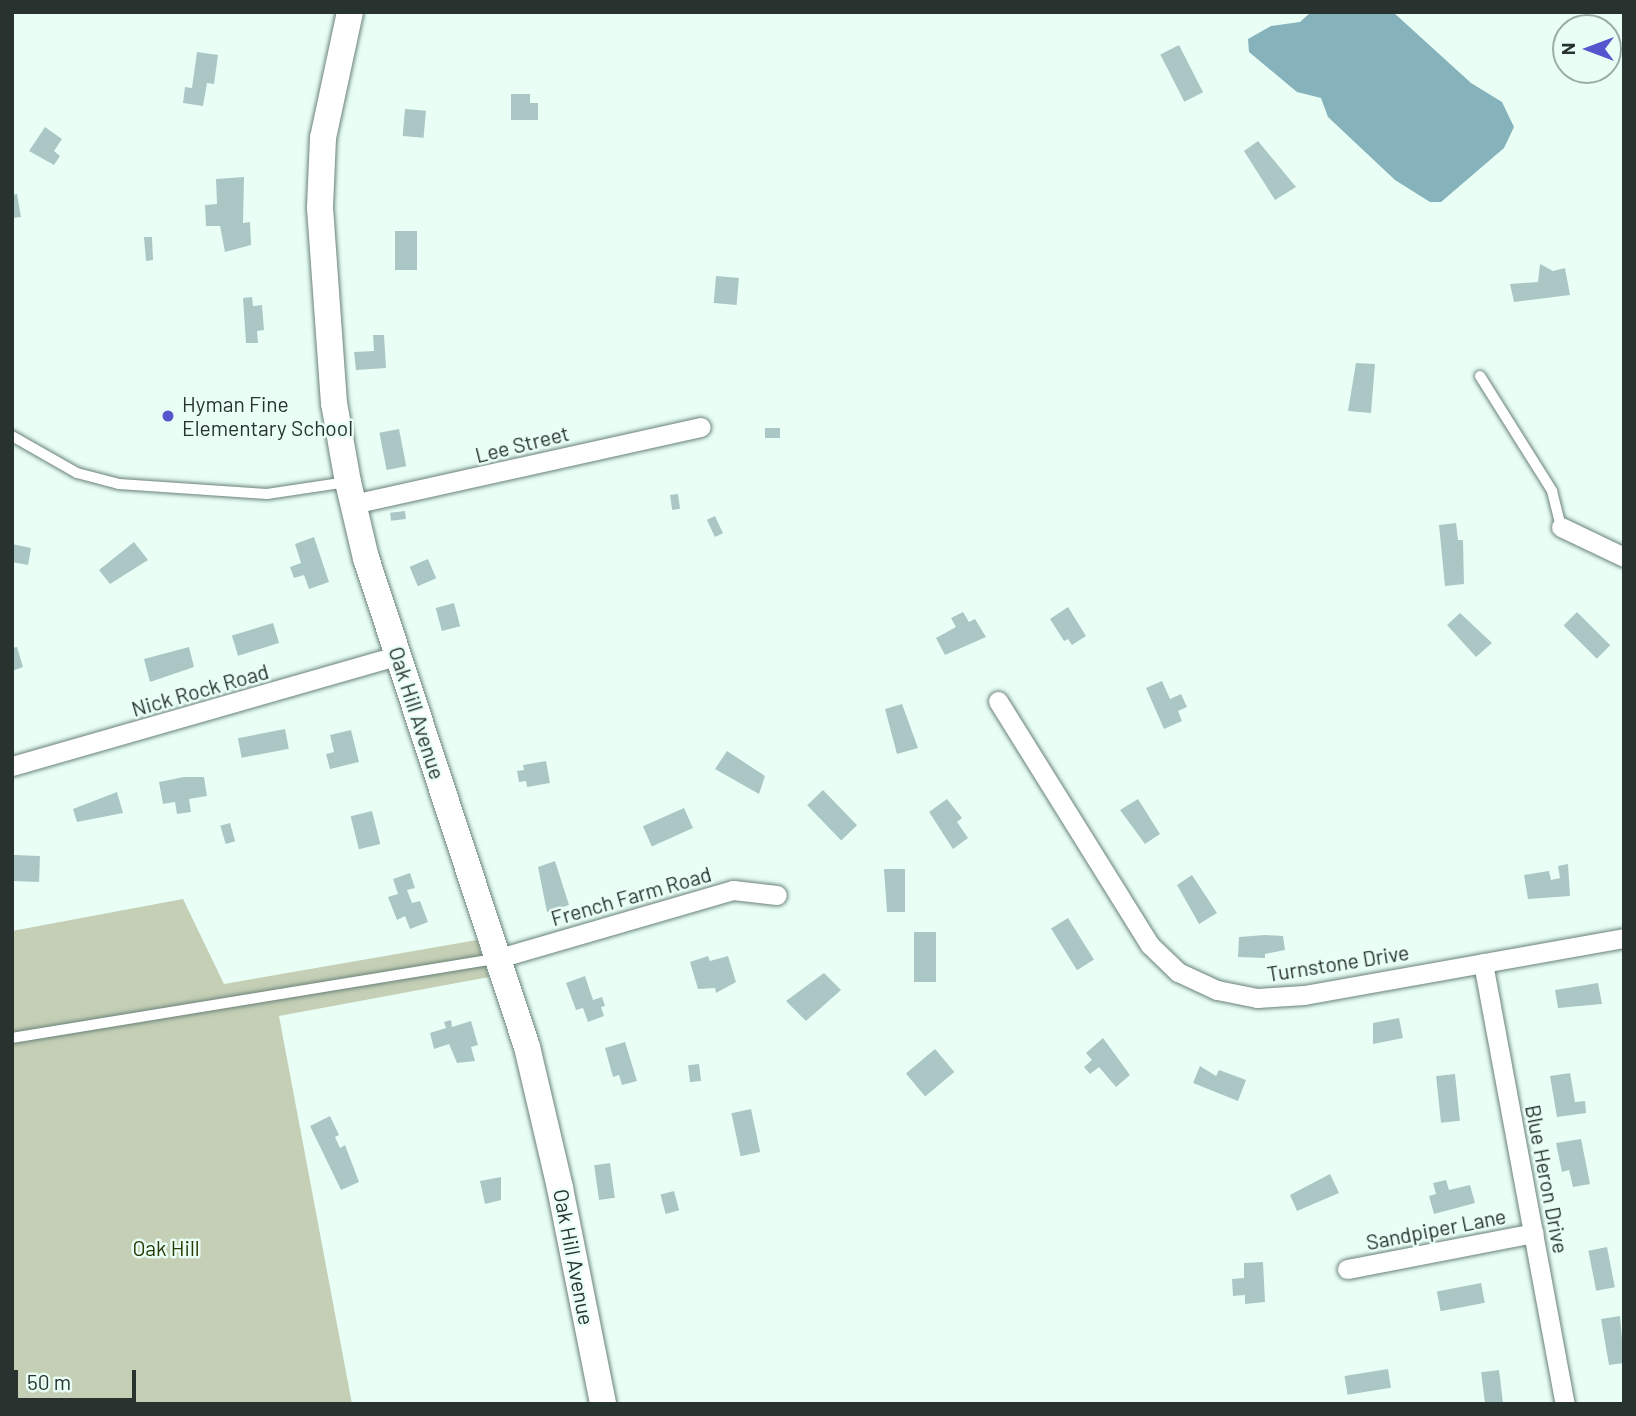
<!DOCTYPE html>
<html>
<head>
<meta charset="utf-8">
<style>
  body { margin:0 }
  #map { position:relative; width:1636px; height:1416px; overflow:hidden; background:#e9fff6; font-family:Barlow,sans-serif }
  div>[style] { position:absolute }
  .green>* { inset:0; background:#c4cfb5 }
  .water>* { inset:0; background:#86b2bb }
  .building>* { inset:0; background:#aac7c5; transform-origin:0 0 }
  .roads { filter:drop-shadow(0 0 2px #6a8279) drop-shadow(0 0 2px #6a8279) }
  .lane>* { height:10px; margin:-5px; padding:0 5px; transform-origin:5px; border-radius:5px; background:#fff }
  .street>* { height:19px; margin:-9.5px; padding:0 9.5px; transform-origin:9.5px; border-radius:9.5px; background:#fff }
  .secondary>* { height:26px; margin:-13px; padding:0 13px; transform-origin:13px; border-radius:13px; background:#fff }
  .dots>* { width:19px; height:19px; translate:-50% -50%; box-sizing:border-box; border:4px solid #e9fff6; border-radius:50% }
  span { translate:-50% -50%; white-space:nowrap; text-align:center; line-height:1.15; -webkit-text-stroke:5px #e9fff6; paint-order:stroke }
  .poi-label { font-size:21px; color:#28322e }
  .left { translate:0 -50%; text-align:left }
  .street-label { font-size:21px; color:#28322e }
  .park-label { font-size:21px; color:#293a04 }
  .frame { position:absolute; inset:0; border:14px solid #28322e; pointer-events:none }
  .north { position:absolute; left:1552px; top:14px; width:70px; height:70px; box-sizing:border-box; background:#e9fff6; border:2px solid #9cada6; border-radius:50%; rotate:270deg; font-size:19px; font-weight:700; line-height:28px; text-align:center; color:#28322e }
  .north::after { content:''; display:block; margin:auto; width:24px; height:32px; background:#5456cd; clip-path:polygon(50% 0,100% 100%,50% 72%,0 100%) }
  .scale { position:absolute; left:14px; top:1370px; width:122px; height:32px; box-sizing:border-box; border:4px solid #28322e; border-top:0; padding-left:9px; font-size:21px; line-height:24px; white-space:nowrap; color:#28322e; -webkit-text-stroke:5px #e9fff6; paint-order:stroke }
</style>
</head>
<body>
<div id="map">
  <div class="green">
    <i style="clip-path:polygon(183px 899px,224px 984px,477px 940px,489px 977px,279px 1016px,352px 1404px,12px 1404px,12px 931px)"></i>
  </div>
  <div class="water">
    <i style="clip-path:polygon(1311px 12px,1393px 12px,1471px 83px,1502px 102px,1514px 127px,1504px 148px,1441px 202px,1430px 202px,1395px 180px,1328px 117px,1321px 98px,1297px 92px,1249px 52px,1248px 39px,1271px 26px,1300px 22px)"></i>
  </div>
  <div class="building">
    <i style="left:1179px;top:45px;width:53px;height:21px;rotate:63deg"></i>
    <i style="clip-path:polygon(197px 52px,218px 55px,214px 84px,207px 83px,203px 106px,183px 103px,185px 87px,192px 88px)"></i>
    <i style="clip-path:polygon(511px 94px,530px 94px,530px 103px,538px 103px,538px 120px,511px 120px)"></i>
    <i style="left:405px;top:109px;width:21px;height:27px;rotate:5deg"></i>
    <i style="clip-path:polygon(45px 127px,62px 139px,54px 151px,60px 156px,54px 165px,29px 151px)"></i>
    <i style="clip-path:polygon(1258px 141px,1296px 187px,1275px 200px,1244px 151px)"></i>
    <i style="clip-path:polygon(244px 177px,243px 223px,250px 222px,251px 245px,225px 252px,220px 226px,206px 226px,205px 205px,217px 204px,216px 179px)"></i>
    <i style="clip-path:polygon(17px 194px,21px 217px,12px 218px,12px 195px)"></i>
    <i style="left:395px;top:231px;width:22px;height:39px"></i>
    <i style="clip-path:polygon(144px 237px,152px 237px,153px 260px,146px 261px)"></i>
    <i style="clip-path:polygon(1540px 264px,1553px 271px,1565px 268px,1570px 295px,1514px 302px,1510px 284px,1538px 282px)"></i>
    <i style="left:716px;top:276px;width:23px;height:27px;rotate:5deg"></i>
    <i style="clip-path:polygon(252px 297px,253px 306px,262px 305px,264px 330px,257px 331px,258px 343px,246px 343px,243px 298px)"></i>
    <i style="clip-path:polygon(373px 335px,384px 335px,386px 368px,356px 370px,354px 352px,374px 351px)"></i>
    <i style="clip-path:polygon(1356px 363px,1375px 364px,1371px 413px,1348px 411px)"></i>
    <i style="left:765px;top:428px;width:15px;height:10px"></i>
    <i style="left:399px;top:429px;width:38px;height:20px;rotate:79deg"></i>
    <i style="left:678px;top:494px;width:15px;height:8px;rotate:82deg"></i>
    <i style="left:405px;top:511px;width:8px;height:15px;rotate:83deg"></i>
    <i style="left:715px;top:516px;width:19px;height:9px;rotate:65deg"></i>
    <i style="clip-path:polygon(1456px 523px,1458px 540px,1463px 540px,1464px 584px,1445px 586px,1439px 525px)"></i>
    <i style="clip-path:polygon(314px 537px,329px 582px,309px 589px,304px 575px,294px 578px,290px 567px,301px 563px,295px 544px)"></i>
    <i style="clip-path:polygon(134px 542px,148px 560px,110px 584px,99px 570px)"></i>
    <i style="clip-path:polygon(12px 544px,31px 548px,28px 565px,12px 562px)"></i>
    <i style="left:428px;top:559px;width:21px;height:20px;rotate:67deg"></i>
    <i style="left:454px;top:603px;width:24px;height:19px;rotate:75deg"></i>
    <i style="clip-path:polygon(1068px 607px,1086px 636px,1072px 645px,1068px 639px,1064px 641px,1050px 619px)"></i>
    <i style="clip-path:polygon(963px 612px,969px 622px,975px 619px,986px 637px,945px 655px,936px 638px,956px 627px,951px 618px)"></i>
    <i style="left:1577px;top:612px;width:47px;height:19px;rotate:45deg"></i>
    <i style="clip-path:polygon(1460px 613px,1492px 643px,1476px 657px,1447px 625px)"></i>
    <i style="left:273px;top:623px;width:21px;height:43px;rotate:73deg"></i>
    <i style="clip-path:polygon(17px 647px,23px 667px,12px 671px,12px 648px)"></i>
    <i style="clip-path:polygon(189px 647px,194px 667px,150px 682px,144px 659px)"></i>
    <i style="clip-path:polygon(1162px 681px,1170px 699px,1181px 694px,1187px 707px,1178px 711px,1182px 721px,1164px 729px,1146px 688px)"></i>
    <i style="clip-path:polygon(902px 704px,918px 748px,897px 754px,885px 709px)"></i>
    <i style="left:285px;top:729px;width:20px;height:48px;rotate:79deg"></i>
    <i style="clip-path:polygon(351px 730px,359px 762px,330px 769px,326px 754px,334px 752px,330px 735px)"></i>
    <i style="clip-path:polygon(727px 751px,765px 776px,759px 794px,715px 769px)"></i>
    <i style="clip-path:polygon(546px 761px,550px 783px,527px 787px,526px 781px,519px 782px,517px 771px,524px 770px,523px 765px)"></i>
    <i style="clip-path:polygon(184px 777px,204px 777px,207px 796px,189px 799px,191px 812px,177px 814px,175px 802px,163px 804px,159px 782px)"></i>
    <i style="left:823px;top:790px;width:49px;height:22px;rotate:46deg"></i>
    <i style="clip-path:polygon(117px 792px,123px 813px,77px 822px,73px 809px)"></i>
    <i style="clip-path:polygon(947px 799px,962px 818px,957px 822px,968px 838px,953px 849px,929px 812px)"></i>
    <i style="clip-path:polygon(1138px 799px,1160px 834px,1145px 844px,1120px 810px)"></i>
    <i style="left:684px;top:808px;width:22px;height:45px;rotate:66deg"></i>
    <i style="left:372px;top:811px;width:34px;height:22px;rotate:76deg"></i>
    <i style="left:230px;top:823px;width:19px;height:10px;rotate:74deg"></i>
    <i style="left:14px;top:855px;width:26px;height:26px;rotate:2deg"></i>
    <i style="clip-path:polygon(555px 861px,569px 905px,547px 912px,538px 867px)"></i>
    <i style="clip-path:polygon(1568px 864px,1570px 896px,1528px 899px,1524px 875px,1549px 871px,1551px 880px,1560px 878px,1558px 866px)"></i>
    <i style="clip-path:polygon(884px 869px,905px 869px,905px 912px,887px 912px)"></i>
    <i style="clip-path:polygon(410px 873px,415px 888px,407px 890px,412px 903px,420px 901px,428px 922px,410px 929px,405px 916px,397px 920px,388px 897px,398px 894px,393px 879px)"></i>
    <i style="clip-path:polygon(1192px 875px,1217px 913px,1199px 924px,1177px 885px)"></i>
    <i style="left:1068px;top:918px;width:49px;height:20px;rotate:58deg"></i>
    <i style="left:914px;top:932px;width:22px;height:50px"></i>
    <i style="clip-path:polygon(1265px 935px,1283px 936px,1285px 950px,1265px 954px,1265px 958px,1238px 957px,1239px 937px)"></i>
    <i style="clip-path:polygon(708px 956px,710px 961px,728px 956px,736px 982px,716px 993px,715px 988px,698px 989px,690px 962px)"></i>
    <i style="clip-path:polygon(824px 973px,841px 990px,806px 1021px,786px 1001px)"></i>
    <i style="clip-path:polygon(585px 976px,593px 1000px,602px 997px,605px 1006px,601px 1007px,604px 1016px,588px 1022px,583px 1008px,576px 1010px,566px 983px)"></i>
    <i style="clip-path:polygon(1598px 983px,1602px 1004px,1558px 1008px,1555px 990px)"></i>
    <i style="clip-path:polygon(1399px 1018px,1403px 1038px,1373px 1044px,1373px 1023px)"></i>
    <i style="clip-path:polygon(451px 1020px,452px 1027px,471px 1021px,478px 1045px,471px 1047px,475px 1061px,457px 1063px,449px 1044px,434px 1049px,430px 1033px,446px 1028px,444px 1022px)"></i>
    <i style="clip-path:polygon(1103px 1038px,1130px 1075px,1116px 1087px,1099px 1067px,1090px 1074px,1084px 1067px,1092px 1060px,1086px 1053px)"></i>
    <i style="clip-path:polygon(625px 1042px,637px 1081px,622px 1085px,619px 1075px,613px 1077px,605px 1048px)"></i>
    <i style="left:935px;top:1049px;width:30px;height:38px;rotate:50deg"></i>
    <i style="left:699px;top:1064px;width:17px;height:11px;rotate:83deg"></i>
    <i style="clip-path:polygon(1200px 1066px,1216px 1076px,1219px 1070px,1246px 1080px,1238px 1101px,1193px 1083px)"></i>
    <i style="clip-path:polygon(1570px 1073px,1575px 1102px,1585px 1101px,1586px 1113px,1557px 1117px,1550px 1076px)"></i>
    <i style="left:1455px;top:1074px;width:47px;height:19px;rotate:84deg"></i>
    <i style="left:751px;top:1109px;width:44px;height:20px;rotate:78deg"></i>
    <i style="clip-path:polygon(330px 1116px,339px 1135px,335px 1137px,340px 1148px,345px 1145px,359px 1182px,341px 1190px,310px 1126px)"></i>
    <i style="clip-path:polygon(1581px 1139px,1590px 1184px,1573px 1187px,1569px 1170px,1562px 1172px,1556px 1143px)"></i>
    <i style="left:610px;top:1163px;width:35px;height:16px;rotate:82deg"></i>
    <i style="clip-path:polygon(1330px 1174px,1339px 1193px,1297px 1211px,1290px 1195px)"></i>
    <i style="clip-path:polygon(501px 1177px,501px 1200px,485px 1204px,480px 1181px)"></i>
    <i style="clip-path:polygon(1446px 1180px,1449px 1190px,1470px 1185px,1475px 1203px,1434px 1214px,1429px 1196px,1436px 1194px,1433px 1183px)"></i>
    <i style="left:674px;top:1191px;width:20px;height:14px;rotate:75deg"></i>
    <i style="left:1607px;top:1247px;width:41px;height:19px;rotate:79deg"></i>
    <i style="clip-path:polygon(1263px 1262px,1265px 1302px,1245px 1304px,1245px 1295px,1233px 1296px,1232px 1279px,1244px 1278px,1244px 1263px)"></i>
    <i style="left:1481px;top:1283px;width:20px;height:45px;rotate:79deg"></i>
    <i style="clip-path:polygon(1620px 1316px,1624px 1363px,1609px 1365px,1601px 1319px)"></i>
    <i style="left:1388px;top:1369px;width:19px;height:44px;rotate:81deg"></i>
    <i style="left:1499px;top:1370px;width:34px;height:18px;rotate:83deg"></i>
  </div>
  <div class="roads">
    <div class="lane">
      <i style="left:1480px;top:376px;width:136px;rotate:57.9deg"></i>
      <i style="left:1552px;top:491px;width:37px;rotate:76deg"></i>
      <i style="left:12px;top:436px;width:75px;rotate:29.6deg"></i>
      <i style="left:77px;top:473px;width:43px;rotate:14.7deg"></i>
      <i style="left:119px;top:484px;width:148px;rotate:3.9deg"></i>
      <i style="left:267px;top:494px;width:81px;rotate:-8.5deg"></i>
      <i style="left:12px;top:1038px;width:490px;rotate:-9.3deg"></i>
    </div>
    <div class="street">
      <i style="left:353px;top:504px;width:356px;rotate:-12.5deg"></i>
      <i style="left:1561px;top:527px;width:70px;rotate:25.5deg"></i>
      <i style="left:998px;top:701px;width:287px;rotate:58.1deg"></i>
      <i style="left:1150px;top:945px;width:39px;rotate:44deg"></i>
      <i style="left:1178px;top:972px;width:43px;rotate:24.8deg"></i>
      <i style="left:1217px;top:990px;width:41px;rotate:11.3deg"></i>
      <i style="left:1257px;top:998px;width:47px;rotate:-3.7deg"></i>
      <i style="left:1304px;top:995px;width:325px;rotate:-10.1deg"></i>
      <i style="left:12px;top:766px;width:403px;rotate:-16deg"></i>
      <i style="left:499px;top:958px;width:244px;rotate:-16.2deg"></i>
      <i style="left:733px;top:890px;width:44px;rotate:6.5deg"></i>
      <i style="left:1483px;top:963px;width:449px;rotate:79.5deg"></i>
      <i style="left:1347px;top:1269px;width:190px;rotate:-10.9deg"></i>
    </div>
    <div class="secondary">
      <i style="left:350px;top:12px;width:129px;rotate:102.1deg"></i>
      <i style="left:323px;top:138px;width:70px;rotate:92.5deg"></i>
      <i style="left:320px;top:208px;width:196px;rotate:85.9deg"></i>
      <i style="left:334px;top:403px;width:80px;rotate:80deg"></i>
      <i style="left:348px;top:482px;width:78px;rotate:76.7deg"></i>
      <i style="left:366px;top:558px;width:515px;rotate:71.78deg"></i>
      <i style="left:527px;top:1047px;width:145px;rotate:76.8deg"></i>
      <i style="left:560px;top:1188px;width:220px;rotate:78.7deg"></i>
    </div>
  </div>
  <div class="dots">
    <i style="left:168px;top:416px;background:#5456cd"></i>
  </div>
  <div class="poi-label">
    <span class="left" style="left:182px;top:416px">Hyman Fine<br>Elementary School</span>
  </div>
  <div class="street-label">
    <span style="left:522px;top:444px;rotate:-14deg">Lee Street</span>
    <span style="left:200px;top:690px;rotate:-16deg">Nick Rock Road</span>
    <span style="left:417px;top:713px;rotate:72deg">Oak Hill Avenue</span>
    <span style="left:631px;top:896px;rotate:-16deg">French Farm Road</span>
    <span style="left:1338px;top:963px;rotate:-9deg">Turnstone Drive</span>
    <span style="left:1547px;top:1179px;rotate:79deg">Blue Heron Drive</span>
    <span style="left:1436px;top:1229px;rotate:-11deg">Sandpiper Lane</span>
    <span style="left:574px;top:1257px;rotate:79deg">Oak Hill Avenue</span>
  </div>
  <div class="park-label">
    <span style="left:166px;top:1248px">Oak Hill</span>
  </div>
  <div class="frame"></div>
  <div class="north">N</div>
  <div class="scale">50 m</div>
</div>
</body>
</html>
